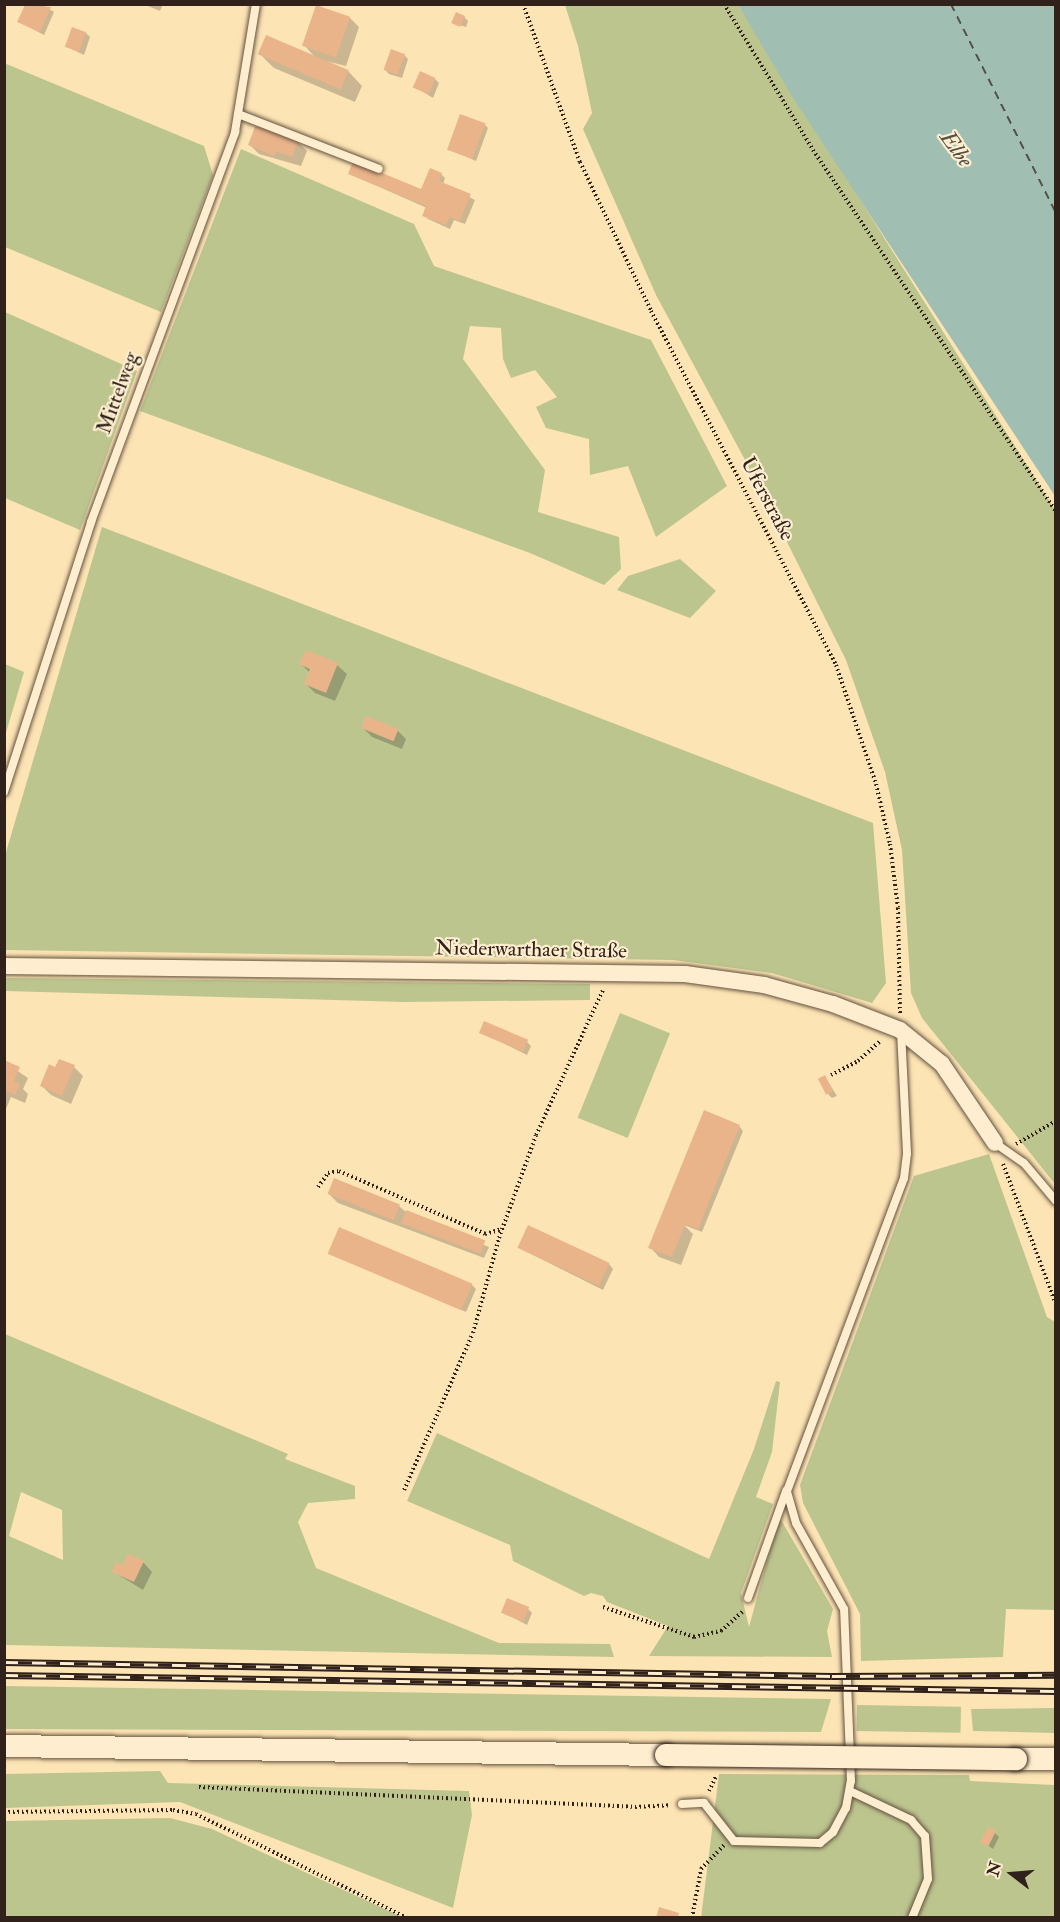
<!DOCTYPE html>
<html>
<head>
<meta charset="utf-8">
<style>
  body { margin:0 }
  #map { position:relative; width:1060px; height:1922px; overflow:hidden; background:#fde4b4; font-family:"IM FELL Double Pica",serif }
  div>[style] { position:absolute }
  .green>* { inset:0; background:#bdc58f; transform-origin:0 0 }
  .water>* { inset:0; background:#a0beb2 }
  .shadow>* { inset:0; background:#0003 }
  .ferry>* { height:1.5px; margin-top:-0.75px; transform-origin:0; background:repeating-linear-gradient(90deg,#525148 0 8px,transparent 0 14px) }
  .building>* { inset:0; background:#eab48b; transform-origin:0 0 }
  .path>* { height:4px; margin-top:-2px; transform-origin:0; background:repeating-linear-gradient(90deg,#30221a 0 1.5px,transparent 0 4.5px) }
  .roads { filter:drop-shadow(0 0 2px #635240) drop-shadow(0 0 2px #635240) }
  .lane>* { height:8px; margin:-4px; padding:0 4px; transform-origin:4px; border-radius:4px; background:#feedce }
  .street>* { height:16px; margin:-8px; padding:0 8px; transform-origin:8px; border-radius:8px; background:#feedce }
  .secondary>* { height:22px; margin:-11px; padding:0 11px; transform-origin:11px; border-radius:11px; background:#feedce }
  .rail>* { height:7px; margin-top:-3.5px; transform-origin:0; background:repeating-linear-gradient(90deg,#feedce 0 14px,#30221a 0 28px); box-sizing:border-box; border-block:2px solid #30221a }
  .bridges { filter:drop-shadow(0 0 2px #30221a) drop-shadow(0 0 2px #30221a) }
  .secondary-bridge>* { height:22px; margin:-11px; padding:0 11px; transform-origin:11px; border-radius:11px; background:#feedce }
  span { translate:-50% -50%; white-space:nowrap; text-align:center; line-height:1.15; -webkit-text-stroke:4.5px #feedce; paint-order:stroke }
  .street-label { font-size:21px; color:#30221a }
  .water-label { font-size:22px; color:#525148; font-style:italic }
  .frame { position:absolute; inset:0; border:6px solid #30221a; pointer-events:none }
  .north { position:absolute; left:982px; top:1844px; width:60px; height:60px; -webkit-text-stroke:4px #feedce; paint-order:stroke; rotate:286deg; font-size:16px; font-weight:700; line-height:24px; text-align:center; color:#30221a }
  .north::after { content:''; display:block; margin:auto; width:21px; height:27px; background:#30221a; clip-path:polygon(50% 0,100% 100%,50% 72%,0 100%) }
</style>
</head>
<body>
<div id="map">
  <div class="green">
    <i style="clip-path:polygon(565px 5px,738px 5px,1055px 510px,1055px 1184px,922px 1018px,911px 993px,902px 850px,885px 772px,846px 660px,758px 484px,656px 295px,583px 129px,592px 113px,578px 46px)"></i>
    <i style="clip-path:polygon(4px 63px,204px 146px,213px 175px,161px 312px,5px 247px)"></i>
    <i style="clip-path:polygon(241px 149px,414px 224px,434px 266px,651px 340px,727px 486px,656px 537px,628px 466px,590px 475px,589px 439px,546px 428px,536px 407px,557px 397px,535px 370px,511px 378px,503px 359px,501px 328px,470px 326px,463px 359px,545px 470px,538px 512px,619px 537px,621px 569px,604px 585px,530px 553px,140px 411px)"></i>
    <i style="clip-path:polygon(5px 312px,137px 371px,80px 530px,5px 498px)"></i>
    <i style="clip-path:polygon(102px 527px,873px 823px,886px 983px,872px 1003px,772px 973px,673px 960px,5px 950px,4px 859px)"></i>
    <i style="clip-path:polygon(680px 559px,716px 591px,690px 618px,617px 590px,628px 576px)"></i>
    <i style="clip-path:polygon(5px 664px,24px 672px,5px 736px)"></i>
    <i style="clip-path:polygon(5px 978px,590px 984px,590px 1000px,405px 1002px,5px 991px)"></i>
    <i style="left:620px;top:1013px;width:54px;height:113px;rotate:22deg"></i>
    <i style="clip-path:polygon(989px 1154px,1047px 1317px,1055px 1322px,1055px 1610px,1006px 1609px,1003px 1657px,861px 1661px,860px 1614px,803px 1503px,800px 1485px,914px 1176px)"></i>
    <i style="clip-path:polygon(evenodd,5px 1334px,288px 1454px,285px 1459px,355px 1486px,355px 1499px,308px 1503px,298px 1522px,316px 1568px,499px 1643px,610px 1644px,614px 1657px,5px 1645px,5px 1334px,21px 1492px,62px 1510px,63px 1560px,9px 1536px,21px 1492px)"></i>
    <i style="clip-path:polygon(776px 1381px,780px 1382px,772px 1452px,756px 1497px,773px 1504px,741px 1593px,749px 1627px,776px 1528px,781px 1520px,833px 1609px,827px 1631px,832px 1657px,649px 1656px,668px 1626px,607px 1602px,603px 1596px,591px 1593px,584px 1596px,513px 1561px,510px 1545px,407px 1501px,437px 1433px,709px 1559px,754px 1449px)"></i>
    <i style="clip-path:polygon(5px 1686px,831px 1699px,821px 1732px,5px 1729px)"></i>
    <i style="left:857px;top:1705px;width:104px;height:26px;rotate:1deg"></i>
    <i style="clip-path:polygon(1055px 1708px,1055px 1733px,973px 1731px,971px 1709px)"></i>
    <i style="clip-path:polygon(160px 1771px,168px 1783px,469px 1791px,472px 1815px,453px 1908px,180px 1802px,5px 1808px,5px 1774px)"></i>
    <i style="clip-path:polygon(719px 1774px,969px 1775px,970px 1781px,1055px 1785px,1055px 1917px,701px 1918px)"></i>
    <i style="clip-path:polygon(170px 1818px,212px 1829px,402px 1917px,5px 1917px,5px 1821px)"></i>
  </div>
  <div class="water">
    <i style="clip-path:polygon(738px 5px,1055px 5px,1055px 496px,795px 101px)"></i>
  </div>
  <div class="shadow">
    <i style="clip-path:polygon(27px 4px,41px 4px,54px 12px,44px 35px,19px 22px)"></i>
    <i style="clip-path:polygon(143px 4px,163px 4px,160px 11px)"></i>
    <i style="clip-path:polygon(317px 7px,350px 18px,359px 27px,346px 66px,318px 59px,348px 71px,362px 86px,355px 102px,274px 68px,260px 54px,316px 58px,304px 45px)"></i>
    <i style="clip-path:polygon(464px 17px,468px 21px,466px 27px,453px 23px)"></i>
    <i style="clip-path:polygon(86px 33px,90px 37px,84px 55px,67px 47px)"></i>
    <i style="clip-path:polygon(404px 55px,408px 59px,402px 78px,389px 74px,385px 70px)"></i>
    <i style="clip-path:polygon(435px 79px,439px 83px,433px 98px,415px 87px)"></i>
    <i style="clip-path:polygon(484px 124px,488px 128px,476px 161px,449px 149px)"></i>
    <i style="clip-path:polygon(298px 142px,307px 151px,301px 166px,259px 154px,250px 145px)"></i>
    <i style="clip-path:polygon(350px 174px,422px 191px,441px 174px,445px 178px,443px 184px,475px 200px,465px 224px,454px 220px,450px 229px,428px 219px,424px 215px,427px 208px)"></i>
    <i style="clip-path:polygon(306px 652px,337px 665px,347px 674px,335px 701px,315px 693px,306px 684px,310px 673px,301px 664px)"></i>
    <i style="clip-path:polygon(363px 728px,397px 730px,406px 739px,402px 749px,372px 737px)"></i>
    <i style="clip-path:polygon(481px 1032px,527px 1042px,531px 1046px,527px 1055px)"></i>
    <i style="clip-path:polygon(4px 1062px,28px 1078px,23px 1089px,28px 1094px,25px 1103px,11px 1097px,6px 1109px)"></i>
    <i style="clip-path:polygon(74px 1067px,83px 1076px,71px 1104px,51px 1095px,42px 1086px,56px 1069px)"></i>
    <i style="clip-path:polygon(825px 1077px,837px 1096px,832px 1098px,828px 1094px)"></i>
    <i style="clip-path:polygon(739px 1126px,743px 1131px,702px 1232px,684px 1225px,693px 1234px,681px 1265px,659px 1257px,650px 1247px)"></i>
    <i style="clip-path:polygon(329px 1194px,399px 1206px,407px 1213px,489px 1247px,484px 1258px,338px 1203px)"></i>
    <i style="clip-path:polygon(519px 1248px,609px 1264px,613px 1269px,603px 1290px)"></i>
    <i style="clip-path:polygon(330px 1253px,472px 1285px,476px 1289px,466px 1312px)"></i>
    <i style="clip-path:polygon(143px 1562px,152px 1572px,143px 1590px,114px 1572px)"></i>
    <i style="clip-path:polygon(528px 1609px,532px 1613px,527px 1625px,502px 1612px)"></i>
    <i style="clip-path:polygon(995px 1833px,999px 1837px,993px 1849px,982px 1841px)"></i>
  </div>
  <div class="ferry">
    <i style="left:951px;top:4px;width:234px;rotate:63.3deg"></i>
  </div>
  <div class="building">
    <i style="clip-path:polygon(25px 5px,51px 7px,40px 32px,17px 22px)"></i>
    <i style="left:316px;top:5px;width:36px;height:43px;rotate:19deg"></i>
    <i style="left:456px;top:12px;width:10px;height:12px;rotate:24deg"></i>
    <i style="left:72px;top:27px;width:15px;height:21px;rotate:20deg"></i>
    <i style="left:266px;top:35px;width:90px;height:21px;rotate:23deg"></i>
    <i style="left:391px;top:49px;width:15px;height:22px;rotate:20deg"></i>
    <i style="left:420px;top:71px;width:17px;height:18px;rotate:24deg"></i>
    <i style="left:460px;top:114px;width:27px;height:38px;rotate:20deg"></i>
    <i style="clip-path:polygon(256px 124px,298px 141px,292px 157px,276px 151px,274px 156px,248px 145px)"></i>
    <i style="clip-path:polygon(353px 161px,421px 189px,430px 168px,442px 173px,439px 181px,471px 194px,460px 221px,450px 217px,446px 225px,422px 216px,426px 206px,348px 174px)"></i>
    <i style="clip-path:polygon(306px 650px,338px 663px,326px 693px,304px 684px,310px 669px,299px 664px)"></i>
    <i style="left:366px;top:716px;width:35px;height:13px;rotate:22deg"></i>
    <i style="left:484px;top:1021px;width:48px;height:13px;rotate:23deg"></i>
    <i style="clip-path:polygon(59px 1059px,75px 1065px,62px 1096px,40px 1086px,49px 1064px,55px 1067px)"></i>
    <i style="clip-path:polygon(4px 1060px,20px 1067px,14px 1081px,20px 1084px,15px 1095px,4px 1090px)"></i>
    <i style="left:825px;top:1075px;width:18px;height:8px;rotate:63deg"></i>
    <i style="clip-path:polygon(704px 1110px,740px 1125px,698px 1229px,685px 1224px,672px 1257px,648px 1248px)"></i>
    <i style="left:334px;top:1178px;width:71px;height:17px;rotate:22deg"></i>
    <i style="left:406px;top:1210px;width:85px;height:14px;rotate:21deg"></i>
    <i style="left:528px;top:1225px;width:90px;height:25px;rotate:25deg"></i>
    <i style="left:339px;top:1227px;width:145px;height:29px;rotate:23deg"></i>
    <i style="clip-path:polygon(128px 1554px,144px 1561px,134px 1582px,112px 1572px,116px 1562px,123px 1565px)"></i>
    <i style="left:507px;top:1598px;width:24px;height:16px;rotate:22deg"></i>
    <i style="left:988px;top:1827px;width:9px;height:17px;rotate:27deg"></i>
    <i style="clip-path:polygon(659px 1907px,679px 1913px,678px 1918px,656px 1918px)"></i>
  </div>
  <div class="path">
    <i style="left:523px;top:4px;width:168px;rotate:70.2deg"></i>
    <i style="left:580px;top:162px;width:165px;rotate:64.5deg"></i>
    <i style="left:651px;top:311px;width:399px;rotate:62.4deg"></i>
    <i style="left:836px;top:665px;width:126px;rotate:71.4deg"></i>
    <i style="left:876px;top:784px;width:62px;rotate:76.9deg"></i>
    <i style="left:890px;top:844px;width:64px;rotate:82.9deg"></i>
    <i style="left:898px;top:908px;width:105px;rotate:88.9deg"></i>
    <i style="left:724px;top:4px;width:171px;rotate:58.6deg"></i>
    <i style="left:813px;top:150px;width:435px;rotate:56.1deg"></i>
    <i style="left:831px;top:1075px;width:30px;rotate:-27deg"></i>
    <i style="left:858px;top:1061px;width:30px;rotate:-42deg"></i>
    <i style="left:1016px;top:1144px;width:46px;rotate:-29.9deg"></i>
    <i style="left:1003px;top:1164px;width:150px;rotate:69.3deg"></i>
    <i style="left:318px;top:1187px;width:17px;rotate:-54deg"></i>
    <i style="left:328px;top:1173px;width:11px;rotate:-10deg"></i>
    <i style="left:339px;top:1171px;width:159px;rotate:23.3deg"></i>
    <i style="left:485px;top:1234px;width:18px;rotate:-16deg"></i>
    <i style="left:404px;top:1490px;width:171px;rotate:-66.3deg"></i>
    <i style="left:473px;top:1333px;width:98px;rotate:-74.7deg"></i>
    <i style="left:499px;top:1238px;width:109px;rotate:-70.2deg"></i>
    <i style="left:536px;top:1135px;width:160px;rotate:-65.2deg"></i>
    <i style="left:603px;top:1607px;width:96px;rotate:18.2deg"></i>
    <i style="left:694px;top:1637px;width:28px;rotate:-13deg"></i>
    <i style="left:721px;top:1631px;width:31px;rotate:-42deg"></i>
    <i style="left:199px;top:1787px;width:436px;rotate:2.6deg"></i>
    <i style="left:635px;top:1807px;width:34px;rotate:-3deg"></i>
    <i style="left:709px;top:1791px;width:17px;rotate:-65deg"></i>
    <i style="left:4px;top:1812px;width:169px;rotate:-0.7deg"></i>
    <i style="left:173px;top:1810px;width:23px;rotate:10deg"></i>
    <i style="left:196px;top:1814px;width:235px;rotate:26.2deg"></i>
    <i style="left:692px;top:1918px;width:50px;rotate:-79.6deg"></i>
    <i style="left:701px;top:1869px;width:33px;rotate:-46deg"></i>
  </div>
  <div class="roads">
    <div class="lane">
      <i style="left:238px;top:114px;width:151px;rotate:21.3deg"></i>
      <i style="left:4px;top:792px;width:284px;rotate:-72.1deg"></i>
      <i style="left:91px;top:522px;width:416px;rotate:-69.7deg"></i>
      <i style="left:235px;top:132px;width:130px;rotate:-80.7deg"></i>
      <i style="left:995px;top:1143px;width:35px;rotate:35deg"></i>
      <i style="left:1024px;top:1163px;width:50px;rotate:49.9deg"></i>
      <i style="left:748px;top:1598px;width:114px;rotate:-70.4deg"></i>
      <i style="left:850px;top:1791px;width:68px;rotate:25.4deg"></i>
      <i style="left:911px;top:1820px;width:21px;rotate:49deg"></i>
      <i style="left:925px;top:1836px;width:43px;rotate:86deg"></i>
      <i style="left:928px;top:1879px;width:42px;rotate:112.3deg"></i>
      <i style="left:682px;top:1804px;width:22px;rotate:-3deg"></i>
      <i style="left:704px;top:1803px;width:48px;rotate:51.7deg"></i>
      <i style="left:734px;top:1841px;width:86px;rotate:1.3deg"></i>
      <i style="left:820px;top:1843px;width:17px;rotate:-40deg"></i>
      <i style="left:833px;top:1832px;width:27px;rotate:-62deg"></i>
      <i style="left:846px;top:1808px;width:27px;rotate:-80deg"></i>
      <i style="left:851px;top:1781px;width:172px;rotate:-92.3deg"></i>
      <i style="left:844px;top:1609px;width:98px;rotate:-119.2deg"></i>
      <i style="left:796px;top:1523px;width:33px;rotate:-106deg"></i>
      <i style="left:787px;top:1491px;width:334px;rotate:-69.5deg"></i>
      <i style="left:904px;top:1178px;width:25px;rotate:-83deg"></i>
      <i style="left:907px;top:1153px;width:121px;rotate:-92.8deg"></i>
    </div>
    <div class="street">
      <i style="left:4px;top:966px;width:681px;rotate:0.67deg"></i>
      <i style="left:685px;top:974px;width:80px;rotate:7.9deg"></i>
      <i style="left:764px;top:985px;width:72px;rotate:15.4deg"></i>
      <i style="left:833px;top:1004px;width:72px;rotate:21.2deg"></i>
      <i style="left:900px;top:1030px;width:54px;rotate:39deg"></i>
      <i style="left:942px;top:1064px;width:95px;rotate:56.1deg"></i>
    </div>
    <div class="secondary">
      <i style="left:4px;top:1746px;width:662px;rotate:0.78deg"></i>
      <i style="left:1016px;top:1759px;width:40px"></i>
    </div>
  </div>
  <div class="rail">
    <i style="left:4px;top:1662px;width:828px;rotate:0.97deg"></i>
    <i style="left:832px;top:1676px;width:224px;rotate:-0.3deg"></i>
    <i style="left:4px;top:1675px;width:1052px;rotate:0.87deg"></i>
  </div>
  <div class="bridges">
    <div class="secondary-bridge">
      <i style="left:666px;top:1755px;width:350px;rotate:0.7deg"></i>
    </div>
  </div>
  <div class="street-label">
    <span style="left:118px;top:393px;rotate:-70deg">Mittelweg</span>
    <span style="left:767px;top:499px;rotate:62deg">Uferstraße</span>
    <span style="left:531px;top:950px;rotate:1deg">Niederwarthaer Straße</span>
  </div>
  <div class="water-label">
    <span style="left:956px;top:149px;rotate:54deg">Elbe</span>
  </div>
  <div class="frame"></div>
  <div class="north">N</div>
</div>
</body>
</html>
